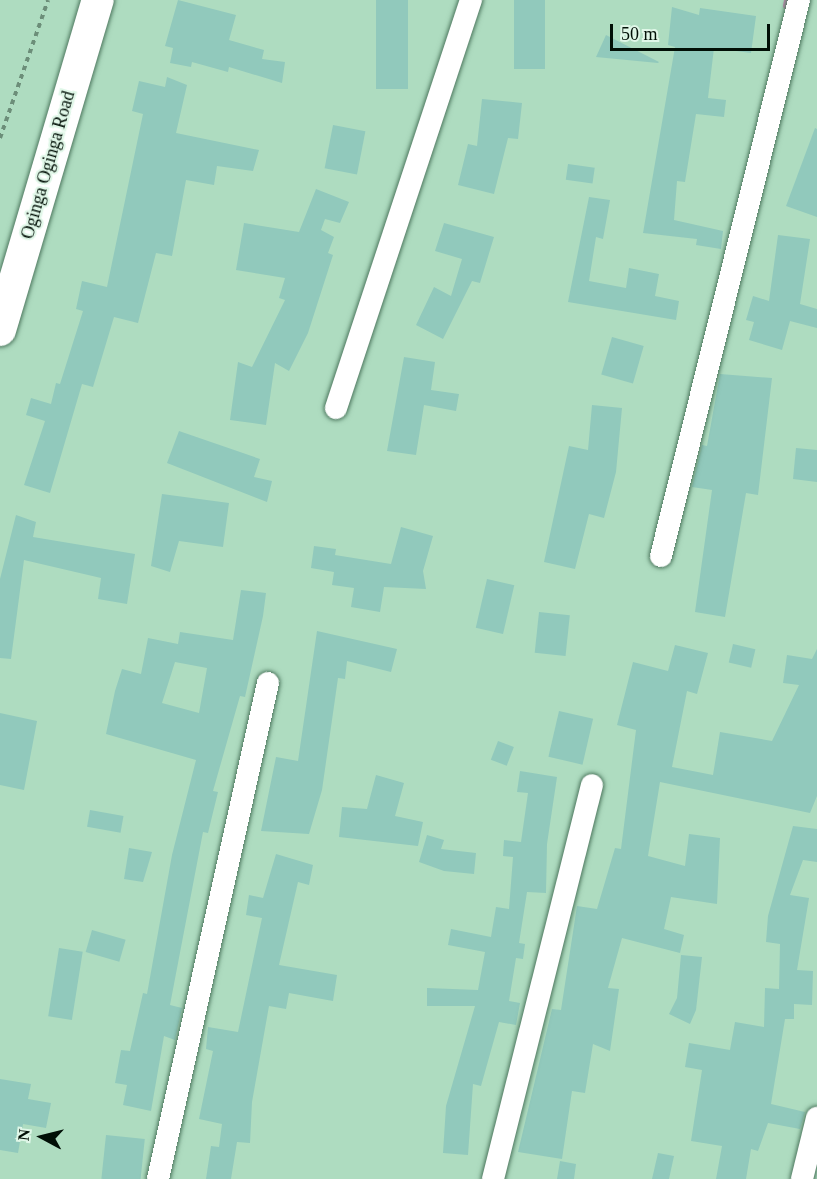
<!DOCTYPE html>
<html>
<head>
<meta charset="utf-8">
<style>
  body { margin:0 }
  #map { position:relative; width:817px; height:1179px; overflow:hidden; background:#aedcc0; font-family:Georgia,serif }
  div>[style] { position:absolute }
  .stream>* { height:7px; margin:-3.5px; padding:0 3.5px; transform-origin:3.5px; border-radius:3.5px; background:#c68db5 }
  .building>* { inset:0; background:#91c9bc; transform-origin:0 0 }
  .path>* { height:4px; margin-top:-2px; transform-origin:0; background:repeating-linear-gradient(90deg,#6c8e79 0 4.5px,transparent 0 9px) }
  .roads { filter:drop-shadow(0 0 2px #4e785f) drop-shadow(0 0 2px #4e785f) }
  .street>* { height:22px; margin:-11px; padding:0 11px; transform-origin:11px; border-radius:11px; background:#fff }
  .secondary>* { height:32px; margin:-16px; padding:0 16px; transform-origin:16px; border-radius:16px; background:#fff }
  span { translate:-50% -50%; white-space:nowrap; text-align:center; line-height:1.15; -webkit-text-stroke:4.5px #e0f7e8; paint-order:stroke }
  .street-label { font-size:18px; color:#010f06 }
  .north { position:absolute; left:12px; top:1107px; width:60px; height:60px; -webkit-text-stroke:4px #e0f7e8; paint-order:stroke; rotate:277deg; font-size:16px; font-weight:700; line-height:24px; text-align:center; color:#010f06 }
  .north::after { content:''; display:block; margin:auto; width:21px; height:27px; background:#010f06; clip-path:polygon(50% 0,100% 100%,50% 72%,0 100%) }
  .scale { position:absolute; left:610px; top:24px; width:160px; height:27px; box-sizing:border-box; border:3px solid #010f06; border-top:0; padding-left:8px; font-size:18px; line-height:21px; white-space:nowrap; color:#010f06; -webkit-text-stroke:4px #e0f7e8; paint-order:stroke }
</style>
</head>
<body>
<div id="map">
  <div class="stream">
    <i style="left:786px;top:5px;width:5px;rotate:-79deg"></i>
  </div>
  <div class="building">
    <i style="clip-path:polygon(178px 0,236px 15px,229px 40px,264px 50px,262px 59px,285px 62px,282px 83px,229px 67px,228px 72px,192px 62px,191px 67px,170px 63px,173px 48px,165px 46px)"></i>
    <i style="left:376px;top:0;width:32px;height:89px"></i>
    <i style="left:514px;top:0;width:31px;height:69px"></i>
    <i style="clip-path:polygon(672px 7px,699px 15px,700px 8px,756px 16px,751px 53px,714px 48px,708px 98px,726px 100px,724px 117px,696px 114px,685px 182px,677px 181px,674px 220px,723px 231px,721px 249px,696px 245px,697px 239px,643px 233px,675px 47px,668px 45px)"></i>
    <i style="clip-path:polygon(606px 35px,659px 62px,658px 63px,596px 57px)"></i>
    <i style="clip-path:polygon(167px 77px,187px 85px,176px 133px,259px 150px,253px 171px,217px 166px,214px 185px,186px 180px,172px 256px,156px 253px,138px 323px,114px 317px,93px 387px,82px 384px,50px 493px,24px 485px,45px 421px,26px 415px,31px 398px,51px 404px,56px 383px,60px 384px,83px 311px,76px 309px,82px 281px,107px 287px,143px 114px,132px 111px,139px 81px,165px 87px)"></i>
    <i style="clip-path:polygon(482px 99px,522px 103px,518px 139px,508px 138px,494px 194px,458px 185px,468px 144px,477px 146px)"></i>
    <i style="left:333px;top:125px;width:33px;height:44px;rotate:11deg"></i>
    <i style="clip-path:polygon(815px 128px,817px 129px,817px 217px,786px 206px)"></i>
    <i style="left:568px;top:164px;width:27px;height:16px;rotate:8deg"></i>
    <i style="clip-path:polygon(316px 189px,349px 202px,340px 223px,325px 219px,321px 230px,334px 237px,328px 253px,333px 255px,308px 333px,289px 371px,275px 363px,266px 425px,230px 420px,238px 362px,252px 367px,285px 300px,279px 298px,285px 278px,236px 270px,244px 223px,299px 232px)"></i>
    <i style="clip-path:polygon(589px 197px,610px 200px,603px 239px,596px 237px,589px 281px,626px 288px,629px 268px,659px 274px,655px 296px,679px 301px,676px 320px,568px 302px)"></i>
    <i style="clip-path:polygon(444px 223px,494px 237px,480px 283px,472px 281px,443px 339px,416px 325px,434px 287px,451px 296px,462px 259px,435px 251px)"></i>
    <i style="clip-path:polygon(778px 235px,810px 239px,800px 304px,817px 309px,817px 328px,790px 321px,782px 350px,749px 340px,754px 322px,746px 320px,753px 296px,769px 301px)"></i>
    <i style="left:612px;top:337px;width:33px;height:39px;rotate:16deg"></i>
    <i style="clip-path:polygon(404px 357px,435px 362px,431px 390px,459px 394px,456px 411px,424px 405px,416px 455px,387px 451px)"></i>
    <i style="clip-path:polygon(720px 374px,772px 378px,758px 495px,746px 493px,725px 617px,695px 612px,712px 490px,692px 487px,702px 445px,707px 446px)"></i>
    <i style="clip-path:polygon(592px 405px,622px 408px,616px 472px,604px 518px,589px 514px,575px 569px,544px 562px,569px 446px,588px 450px)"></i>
    <i style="clip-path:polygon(179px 431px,260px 459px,254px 477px,272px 481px,267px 502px,167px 463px)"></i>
    <i style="clip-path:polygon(796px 448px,817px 450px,817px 482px,793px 479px)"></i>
    <i style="clip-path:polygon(162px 494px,229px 503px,223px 547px,179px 541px,170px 572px,151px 566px)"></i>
    <i style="clip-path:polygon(16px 515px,36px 522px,33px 537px,135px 554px,127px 604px,98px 599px,101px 578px,24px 560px,11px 659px,0 658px,0 579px)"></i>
    <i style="clip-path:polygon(401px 527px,433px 536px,423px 571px,426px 589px,384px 587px,380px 612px,351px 607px,354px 588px,332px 585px,334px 572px,311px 568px,314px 546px,336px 549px,335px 555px,391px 564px)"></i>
    <i style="left:487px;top:579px;width:28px;height:50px;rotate:13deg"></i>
    <i style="clip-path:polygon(evenodd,241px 590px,266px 593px,263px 616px,245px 697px,240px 696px,213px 791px,218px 792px,208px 833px,203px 832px,170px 1005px,182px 1008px,175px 1040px,164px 1036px,151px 1111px,123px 1105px,127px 1085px,115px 1083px,121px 1050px,130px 1051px,143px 993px,147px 994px,172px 855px,196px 760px,106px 734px,115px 691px,122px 669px,141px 674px,148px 638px,178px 644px,180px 632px,233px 640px,241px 590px,175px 662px,207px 668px,199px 713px,162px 703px,175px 662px)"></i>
    <i style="left:539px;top:612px;width:31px;height:41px;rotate:6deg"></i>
    <i style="clip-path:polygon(317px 631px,397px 649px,391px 672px,347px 661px,345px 679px,338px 678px,322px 790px,309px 834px,261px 831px,276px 757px,298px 761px)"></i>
    <i style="left:733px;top:644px;width:23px;height:19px;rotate:13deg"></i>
    <i style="clip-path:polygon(675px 645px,708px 653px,697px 694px,687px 691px,672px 767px,713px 775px,720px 732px,772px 741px,799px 685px,783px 683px,787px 655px,812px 659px,817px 649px,817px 796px,810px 813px,660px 782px,648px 856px,685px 866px,689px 834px,720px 838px,717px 904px,671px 897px,664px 929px,684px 935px,680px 953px,622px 938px,608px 988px,619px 989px,610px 1051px,593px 1044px,585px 1093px,572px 1091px,562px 1159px,518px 1152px,552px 1009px,561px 1010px,577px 906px,597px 909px,615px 848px,621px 849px,636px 730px,617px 725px,633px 662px,668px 671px)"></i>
    <i style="left:559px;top:711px;width:35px;height:47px;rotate:13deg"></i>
    <i style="clip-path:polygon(0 713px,37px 721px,24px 790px,0 785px)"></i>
    <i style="left:498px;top:741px;width:17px;height:20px;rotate:21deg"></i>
    <i style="clip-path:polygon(520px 771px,557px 777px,547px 844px,546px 893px,527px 892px,519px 943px,525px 944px,523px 959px,516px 958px,509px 1001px,520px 1003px,516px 1025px,499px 1022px,481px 1086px,473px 1084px,468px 1155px,443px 1153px,446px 1106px,475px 1006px,427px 1006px,427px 988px,478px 990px,485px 952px,448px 945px,451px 929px,491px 937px,496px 907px,509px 909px,513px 857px,503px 856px,504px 840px,521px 842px,528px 793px,517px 792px)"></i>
    <i style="clip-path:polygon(376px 775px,404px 783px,395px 816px,423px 822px,418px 846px,339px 837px,342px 807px,367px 809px)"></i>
    <i style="left:90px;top:810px;width:34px;height:17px;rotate:10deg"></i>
    <i style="clip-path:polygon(793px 826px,817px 829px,817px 862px,803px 860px,790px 895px,809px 898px,797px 970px,813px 971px,812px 1005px,794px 1004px,794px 1019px,785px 1019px,771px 1104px,805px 1112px,800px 1129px,768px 1123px,758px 1151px,751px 1149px,746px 1179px,716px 1179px,722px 1146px,691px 1141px,702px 1070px,685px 1067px,689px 1043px,730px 1050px,735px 1022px,764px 1027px,765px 988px,779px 989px,780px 944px,766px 942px,768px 916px)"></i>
    <i style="clip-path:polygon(427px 835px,444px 840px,441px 849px,476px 853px,474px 874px,444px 871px,419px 862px)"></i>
    <i style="clip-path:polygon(129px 848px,152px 852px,143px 882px,124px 879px)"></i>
    <i style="clip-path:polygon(276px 854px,313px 865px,309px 885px,298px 882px,279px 965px,337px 975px,333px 1001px,289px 993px,286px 1009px,269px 1006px,252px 1102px,250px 1143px,237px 1142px,231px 1179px,206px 1179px,211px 1146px,219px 1147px,222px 1124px,199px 1119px,213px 1051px,206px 1049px,208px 1027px,238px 1032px,262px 918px,246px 915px,249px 895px,263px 898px)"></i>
    <i style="left:92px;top:930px;width:35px;height:23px;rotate:16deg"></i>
    <i style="left:59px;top:948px;width:24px;height:69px;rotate:9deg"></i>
    <i style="clip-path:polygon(681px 955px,702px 957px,696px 1010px,690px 1024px,669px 1014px,677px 998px)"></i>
    <i style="clip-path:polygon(0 1079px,31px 1084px,28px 1099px,51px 1103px,46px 1128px,23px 1124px,18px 1153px,0 1150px)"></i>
    <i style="left:106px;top:1135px;width:39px;height:44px;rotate:6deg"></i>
    <i style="clip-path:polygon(658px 1153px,674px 1156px,669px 1179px,652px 1179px)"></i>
    <i style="clip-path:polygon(560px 1161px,576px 1164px,574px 1179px,557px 1179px)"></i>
  </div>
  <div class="path">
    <i style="left:0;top:138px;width:146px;rotate:-70.8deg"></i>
  </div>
  <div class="roads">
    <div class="street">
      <i style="left:336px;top:408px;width:430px;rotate:-71.7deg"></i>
      <i style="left:661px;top:556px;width:573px;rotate:-76.06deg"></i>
      <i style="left:158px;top:1179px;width:508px;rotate:-77.5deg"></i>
      <i style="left:493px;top:1179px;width:406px;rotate:-75.9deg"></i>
      <i style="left:802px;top:1179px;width:63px;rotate:-76.2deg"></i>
    </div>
    <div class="secondary">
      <i style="left:0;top:330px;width:344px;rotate:-73.5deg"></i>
    </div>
  </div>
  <div class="street-label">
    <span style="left:48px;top:165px;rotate:-74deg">Oginga Oginga Road</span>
  </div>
  <div class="north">N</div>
  <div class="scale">50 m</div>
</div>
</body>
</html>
